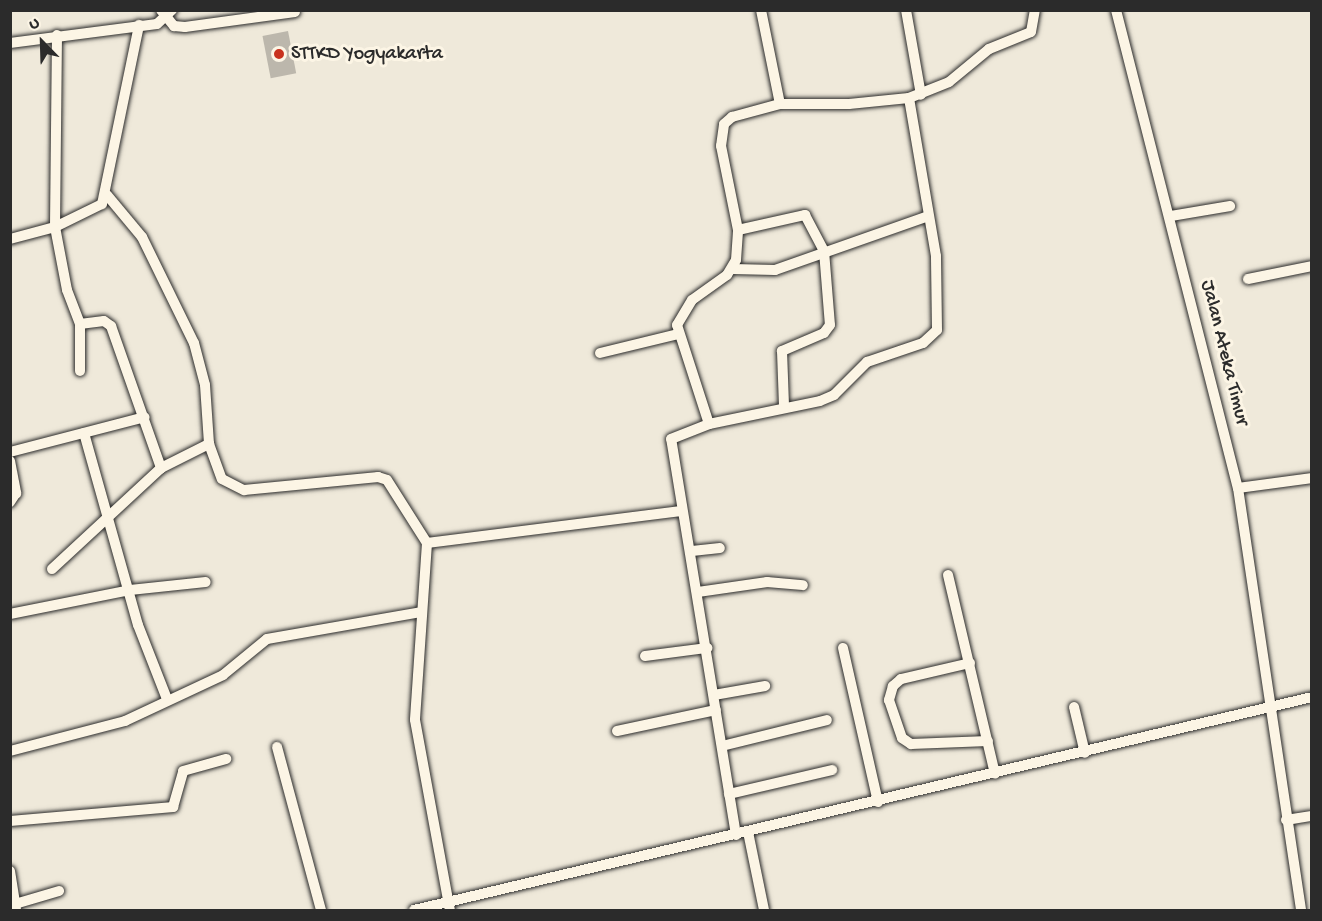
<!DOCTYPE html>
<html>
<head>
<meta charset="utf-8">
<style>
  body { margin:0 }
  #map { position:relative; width:1322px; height:921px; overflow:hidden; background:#efe9da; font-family:"Gochi Hand",sans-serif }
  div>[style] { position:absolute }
  .building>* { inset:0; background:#bcb7ac; transform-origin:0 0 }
  .roads { filter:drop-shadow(0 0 2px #2b2b2b) drop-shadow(0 0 2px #2b2b2b) }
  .street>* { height:10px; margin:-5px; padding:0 5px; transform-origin:5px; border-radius:5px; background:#fcf5e5 }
  .dots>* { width:16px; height:16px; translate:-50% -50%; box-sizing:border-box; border:3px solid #fcf5e5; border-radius:50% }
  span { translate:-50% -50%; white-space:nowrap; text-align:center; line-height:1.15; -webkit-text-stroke:6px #fcf5e5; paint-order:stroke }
  .poi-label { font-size:20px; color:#2b2b2b }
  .left { translate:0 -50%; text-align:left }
  .street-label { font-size:20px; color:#2b2b2b }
  .frame { position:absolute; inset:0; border:12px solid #2b2b2b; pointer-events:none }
  .north { position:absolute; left:12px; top:12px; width:60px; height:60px; -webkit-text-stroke:4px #fcf5e5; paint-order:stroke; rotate:337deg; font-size:16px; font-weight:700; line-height:24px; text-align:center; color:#2b2b2b }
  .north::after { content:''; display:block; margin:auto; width:21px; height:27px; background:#2b2b2b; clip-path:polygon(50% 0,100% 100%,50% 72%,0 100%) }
</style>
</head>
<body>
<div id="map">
  <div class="building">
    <i style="left:288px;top:31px;width:43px;height:26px;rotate:79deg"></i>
  </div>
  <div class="roads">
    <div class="street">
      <i style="left:161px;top:10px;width:21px;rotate:51deg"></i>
      <i style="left:174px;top:26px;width:11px;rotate:5deg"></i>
      <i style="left:185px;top:27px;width:111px;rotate:-7.8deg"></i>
      <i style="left:761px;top:10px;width:96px;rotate:78.6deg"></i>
      <i style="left:780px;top:104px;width:69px"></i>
      <i style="left:849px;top:104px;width:60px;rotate:-5.7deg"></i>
      <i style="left:906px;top:10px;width:86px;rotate:80deg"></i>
      <i style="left:1116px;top:10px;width:493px;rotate:75.7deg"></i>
      <i style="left:1238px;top:488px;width:427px;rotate:81.5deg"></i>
      <i style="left:57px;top:35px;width:192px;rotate:90.6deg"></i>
      <i style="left:55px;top:227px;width:64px;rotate:79.2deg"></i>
      <i style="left:67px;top:290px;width:36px;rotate:69deg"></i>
      <i style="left:80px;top:324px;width:24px;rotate:-7deg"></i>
      <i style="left:104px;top:321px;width:9px;rotate:36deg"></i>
      <i style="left:111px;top:326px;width:151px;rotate:70.6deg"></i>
      <i style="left:10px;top:43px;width:148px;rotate:-7.4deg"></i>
      <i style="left:157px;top:24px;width:21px;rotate:-43deg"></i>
      <i style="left:107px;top:195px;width:55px;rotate:50.2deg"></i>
      <i style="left:142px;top:237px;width:118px;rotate:63.9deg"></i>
      <i style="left:194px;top:343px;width:43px;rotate:75.3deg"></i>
      <i style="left:205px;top:385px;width:59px;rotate:86.1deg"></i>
      <i style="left:209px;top:444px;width:37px;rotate:70deg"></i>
      <i style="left:222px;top:479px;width:25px;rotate:27deg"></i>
      <i style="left:244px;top:490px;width:135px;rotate:-5.5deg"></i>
      <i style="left:378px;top:477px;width:9px;rotate:18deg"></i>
      <i style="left:387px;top:480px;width:75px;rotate:57.6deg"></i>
      <i style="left:427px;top:543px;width:177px;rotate:93.9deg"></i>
      <i style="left:415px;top:720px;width:193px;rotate:79.6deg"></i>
      <i style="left:1171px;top:216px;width:60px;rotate:-9.6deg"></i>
      <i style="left:738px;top:230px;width:69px;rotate:-12.6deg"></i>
      <i style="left:805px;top:215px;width:41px;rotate:62.2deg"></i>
      <i style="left:824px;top:251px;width:74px;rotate:85.4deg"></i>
      <i style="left:830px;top:325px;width:10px;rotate:127deg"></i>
      <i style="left:824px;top:333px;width:46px;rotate:156.8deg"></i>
      <i style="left:782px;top:351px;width:55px;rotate:87.9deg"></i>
      <i style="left:10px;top:239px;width:47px;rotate:-14.9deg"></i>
      <i style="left:55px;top:227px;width:52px;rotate:-26.1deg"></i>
      <i style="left:102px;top:204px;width:183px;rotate:-78.3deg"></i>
      <i style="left:733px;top:269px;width:42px;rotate:1.4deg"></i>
      <i style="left:775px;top:270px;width:162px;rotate:-19.4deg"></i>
      <i style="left:1248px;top:279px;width:65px;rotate:-11.5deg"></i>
      <i style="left:80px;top:324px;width:47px;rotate:90deg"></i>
      <i style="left:600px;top:353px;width:80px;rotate:-13.7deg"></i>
      <i style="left:709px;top:424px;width:104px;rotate:-107.9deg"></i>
      <i style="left:677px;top:325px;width:29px;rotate:-59deg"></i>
      <i style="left:692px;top:300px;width:43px;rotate:-35.5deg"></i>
      <i style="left:727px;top:275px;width:17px;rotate:-59deg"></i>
      <i style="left:736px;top:260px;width:30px;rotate:-86deg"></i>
      <i style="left:738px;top:230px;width:86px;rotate:-101.4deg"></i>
      <i style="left:721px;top:146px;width:22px;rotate:-82deg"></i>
      <i style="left:724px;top:124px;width:11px;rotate:-41deg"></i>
      <i style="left:732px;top:117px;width:50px;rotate:-15.2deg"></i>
      <i style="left:84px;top:433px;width:199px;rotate:74.3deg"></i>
      <i style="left:138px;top:625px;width:79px;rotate:68.6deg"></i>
      <i style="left:10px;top:452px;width:139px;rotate:-14.5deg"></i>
      <i style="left:10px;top:461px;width:33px;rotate:79deg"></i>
      <i style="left:16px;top:493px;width:11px;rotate:124deg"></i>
      <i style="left:1238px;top:488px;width:75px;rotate:-7.7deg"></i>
      <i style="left:427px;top:543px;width:256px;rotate:-7.2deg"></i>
      <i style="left:692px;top:551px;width:28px;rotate:-6deg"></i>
      <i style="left:52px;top:569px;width:149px;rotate:-42.8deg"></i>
      <i style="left:161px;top:468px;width:54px;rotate:-26.6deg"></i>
      <i style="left:948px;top:575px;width:204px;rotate:76.7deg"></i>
      <i style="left:698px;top:592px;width:70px;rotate:-8.2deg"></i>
      <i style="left:767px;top:582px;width:36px;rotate:5deg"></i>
      <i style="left:10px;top:614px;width:122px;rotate:-11.3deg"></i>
      <i style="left:130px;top:590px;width:76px;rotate:-6deg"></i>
      <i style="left:843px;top:648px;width:158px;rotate:77.2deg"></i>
      <i style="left:645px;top:656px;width:63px;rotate:-7.4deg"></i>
      <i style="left:970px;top:663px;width:71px;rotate:166.9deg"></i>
      <i style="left:901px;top:679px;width:11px;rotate:139deg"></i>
      <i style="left:893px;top:686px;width:15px;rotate:106deg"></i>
      <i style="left:889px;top:700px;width:40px;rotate:71.1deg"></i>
      <i style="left:902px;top:738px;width:11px;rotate:34deg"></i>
      <i style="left:911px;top:744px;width:77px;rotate:-2.2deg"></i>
      <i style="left:714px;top:695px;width:52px;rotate:-10deg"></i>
      <i style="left:1074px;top:707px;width:47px;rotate:76.6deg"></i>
      <i style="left:617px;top:731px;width:101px;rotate:-12deg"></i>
      <i style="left:722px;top:746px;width:108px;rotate:-13.9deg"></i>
      <i style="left:277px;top:747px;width:169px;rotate:74.9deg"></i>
      <i style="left:10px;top:751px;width:119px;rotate:-14.6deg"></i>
      <i style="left:125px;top:721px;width:108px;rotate:-25.1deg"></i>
      <i style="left:223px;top:675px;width:57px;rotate:-39.3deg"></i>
      <i style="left:267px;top:639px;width:156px;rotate:-9.9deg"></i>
      <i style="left:729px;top:794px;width:106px;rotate:-13.1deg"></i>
      <i style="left:1286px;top:820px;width:26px;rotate:-9deg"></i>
      <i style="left:10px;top:821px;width:164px;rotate:-4.9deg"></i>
      <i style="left:173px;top:807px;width:37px;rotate:-74deg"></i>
      <i style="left:183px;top:771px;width:45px;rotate:-15.6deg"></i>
      <i style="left:748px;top:832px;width:80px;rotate:78.4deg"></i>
      <i style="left:736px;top:835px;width:401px;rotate:-99.3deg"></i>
      <i style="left:671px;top:439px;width:41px;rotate:-21.5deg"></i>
      <i style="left:709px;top:424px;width:113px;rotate:-11.7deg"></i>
      <i style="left:820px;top:401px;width:15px;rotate:-23deg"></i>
      <i style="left:834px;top:395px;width:47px;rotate:-45deg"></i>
      <i style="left:867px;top:362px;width:59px;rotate:-18.7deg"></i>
      <i style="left:923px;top:343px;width:19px;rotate:-43deg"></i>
      <i style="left:937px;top:330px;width:74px;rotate:-90.8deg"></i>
      <i style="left:936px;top:256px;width:160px;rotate:-99.7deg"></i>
      <i style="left:909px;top:98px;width:43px;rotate:-21.8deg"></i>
      <i style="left:949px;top:82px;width:52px;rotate:-39.5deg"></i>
      <i style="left:989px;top:49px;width:45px;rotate:-22deg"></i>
      <i style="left:1031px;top:32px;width:22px;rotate:-80deg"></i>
      <i style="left:10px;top:871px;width:38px;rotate:81deg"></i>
      <i style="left:15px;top:904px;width:46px;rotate:-16.5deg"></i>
      <i style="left:414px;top:910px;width:923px;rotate:-13.34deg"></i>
    </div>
  </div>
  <div class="dots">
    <i style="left:279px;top:54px;background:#c8321e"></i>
  </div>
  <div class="poi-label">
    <span class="left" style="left:291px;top:54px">STTKD Yogyakarta</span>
  </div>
  <div class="street-label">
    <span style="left:1224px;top:353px;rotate:76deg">Jalan Ateka Timur</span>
  </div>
  <div class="frame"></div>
  <div class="north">U</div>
</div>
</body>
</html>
